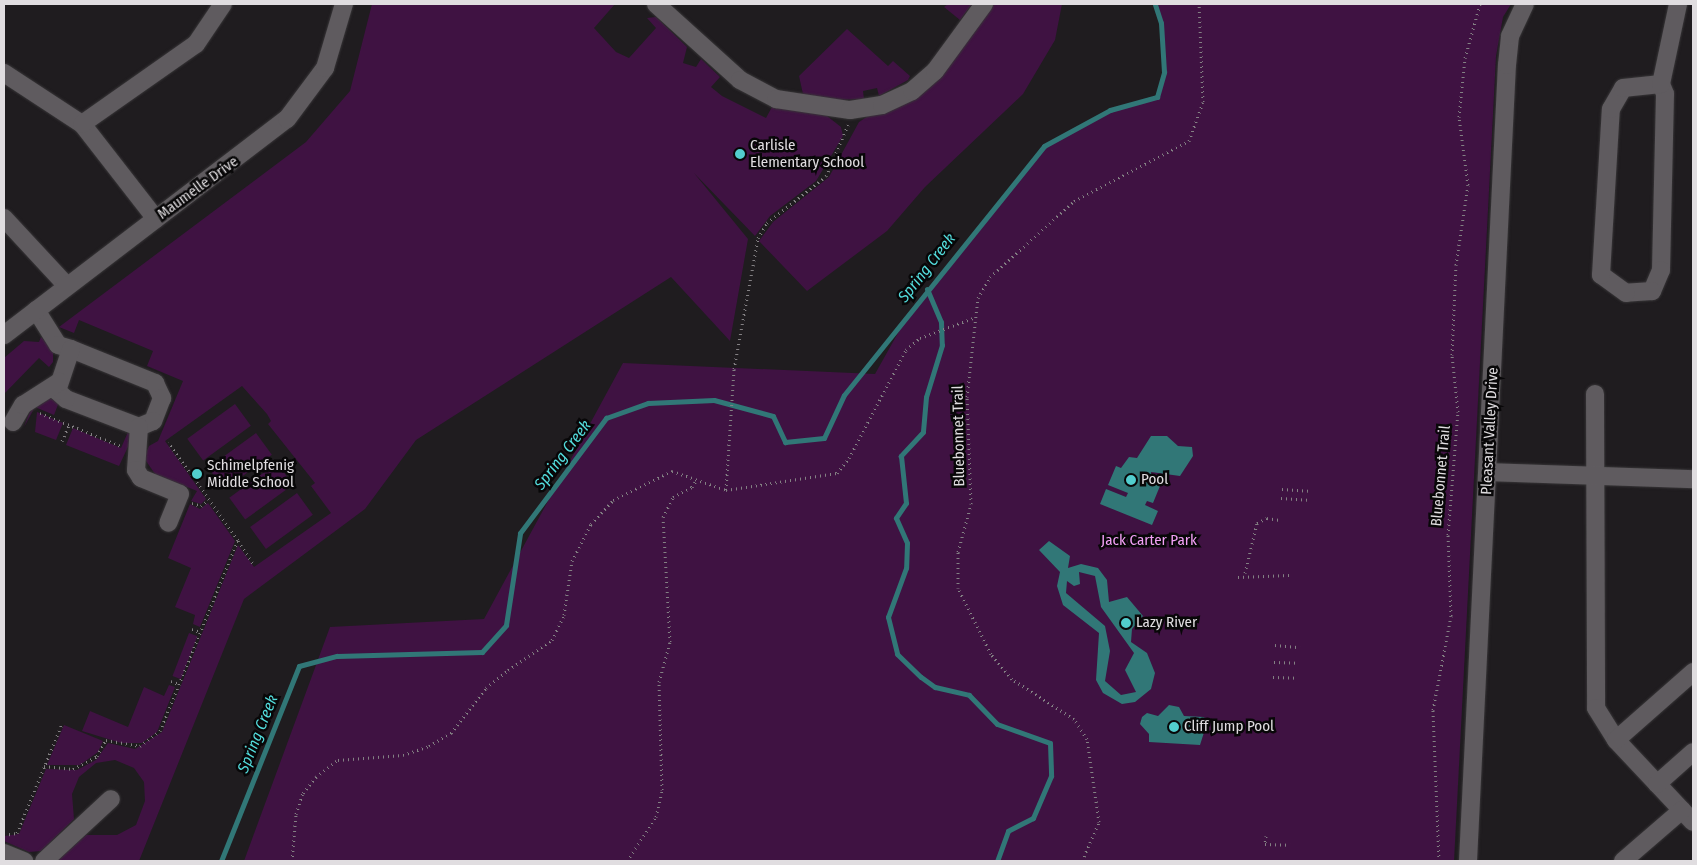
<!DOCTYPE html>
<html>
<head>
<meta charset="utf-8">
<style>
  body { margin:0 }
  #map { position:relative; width:1697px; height:865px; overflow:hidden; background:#1f1c1f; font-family:"Fira Sans Condensed",sans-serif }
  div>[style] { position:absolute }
  .green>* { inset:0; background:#3f1242; transform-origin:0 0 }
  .water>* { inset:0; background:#317777 }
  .stream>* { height:5px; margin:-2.5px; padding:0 2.5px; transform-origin:2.5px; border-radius:2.5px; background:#317777 }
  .path>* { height:3px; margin-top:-1.5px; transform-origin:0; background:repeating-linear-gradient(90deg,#838083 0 1px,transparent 0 5px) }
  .roads { filter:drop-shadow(0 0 1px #383638) drop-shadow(0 0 1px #383638) }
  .minor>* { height:18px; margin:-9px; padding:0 9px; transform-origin:9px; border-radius:9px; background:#5f5b5f }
  .dots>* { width:14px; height:14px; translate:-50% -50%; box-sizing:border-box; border:2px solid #080708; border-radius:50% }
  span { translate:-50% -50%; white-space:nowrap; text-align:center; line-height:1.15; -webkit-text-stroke:5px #080708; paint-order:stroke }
  .poi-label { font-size:15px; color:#e0dde0 }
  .left { translate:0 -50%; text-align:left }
  .street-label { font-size:15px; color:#e0dde0 }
  .park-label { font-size:15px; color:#f3a0f6 }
  .water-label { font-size:16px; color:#53dcdc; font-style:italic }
  .frame { position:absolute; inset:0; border:5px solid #e0dde0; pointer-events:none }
</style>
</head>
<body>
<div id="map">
  <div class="green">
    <i style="clip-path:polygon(372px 4px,615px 4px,594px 28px,616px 52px,629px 58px,656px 28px,647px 18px,656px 17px,687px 47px,683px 63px,696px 67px,701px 59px,720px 77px,711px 87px,722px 96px,766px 118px,773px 105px,827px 116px,841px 127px,843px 136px,816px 181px,770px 216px,755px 236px,694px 173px,748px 239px,730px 341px,671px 277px,416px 440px,365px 509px,244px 599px,139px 861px,57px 861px,86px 835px,117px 835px,136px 825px,145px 801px,144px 782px,134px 768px,115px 760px,96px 763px,79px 777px,72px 794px,74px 819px,41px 851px,29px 852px,4px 841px,4px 836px,19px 834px,46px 769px,77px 770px,96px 760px,108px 743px,135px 749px,162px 732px,238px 545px,254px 567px,331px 513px,311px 486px,315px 483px,268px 424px,271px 421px,267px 414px,242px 386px,165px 441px,206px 499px,201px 504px,191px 501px,197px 491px,155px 474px,144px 458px,149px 446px,158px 441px,183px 381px,147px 366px,153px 351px,79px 320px,74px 333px,59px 327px,306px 142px,350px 91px)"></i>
    <i style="clip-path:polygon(948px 4px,972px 4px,960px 20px,944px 7px)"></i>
    <i style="clip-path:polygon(994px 4px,1062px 4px,1055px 40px,1023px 94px,925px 187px,887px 231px,807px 291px,759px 241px,773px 222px,829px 177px,859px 122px,953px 60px)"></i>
    <i style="clip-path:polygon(1155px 4px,1511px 4px,1503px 17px,1496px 56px,1454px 861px,244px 861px,330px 627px,484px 619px,623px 363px,875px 374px,912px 308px,1044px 146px,1110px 110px,1157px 97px,1164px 72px,1161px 23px)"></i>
    <i style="clip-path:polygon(847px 29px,888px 66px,893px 61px,910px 76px,908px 80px,879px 96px,877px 88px,863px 91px,864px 99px,833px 100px,803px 94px,799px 76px)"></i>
    <i style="clip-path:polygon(41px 337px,53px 350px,53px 362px,49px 367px,39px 358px,4px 394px,4px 358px,24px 341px,39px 342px)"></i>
    <i style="clip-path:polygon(49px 398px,59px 402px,54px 415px,35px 407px,24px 427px,31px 409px)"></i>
    <i style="left:235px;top:404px;width:27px;height:59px;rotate:54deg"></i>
    <i style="clip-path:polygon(37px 412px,63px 423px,56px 440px,35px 432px)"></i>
    <i style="clip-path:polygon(73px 428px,121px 448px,128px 432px,134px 434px,119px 466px,66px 445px)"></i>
    <i style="left:256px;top:433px;width:27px;height:59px;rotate:54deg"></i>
    <i style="left:277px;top:463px;width:27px;height:59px;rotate:54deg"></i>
    <i style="left:297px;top:493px;width:27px;height:58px;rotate:54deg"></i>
    <i style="clip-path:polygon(208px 503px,235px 541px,200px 627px,193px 624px,195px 615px,175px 607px,191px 568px,168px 558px,190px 504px,200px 509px)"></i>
    <i style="left:189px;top:633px;width:9px;height:46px;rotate:21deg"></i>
    <i style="clip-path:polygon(169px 685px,175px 687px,157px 732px,142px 743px,121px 743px,82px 731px,90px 711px,128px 727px,144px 687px,164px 696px)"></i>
    <i style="clip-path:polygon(64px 725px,103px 741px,98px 752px,80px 765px,47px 765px)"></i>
  </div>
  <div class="water">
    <i style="clip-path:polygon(1151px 436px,1167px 436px,1178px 446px,1192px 447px,1193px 456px,1180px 476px,1151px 472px,1152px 482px,1160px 486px,1153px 503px,1147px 501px,1145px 505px,1158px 511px,1152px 525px,1100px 504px,1106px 489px,1126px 497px,1128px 493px,1108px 485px,1116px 466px,1121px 468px,1129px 457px,1137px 458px)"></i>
    <i style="clip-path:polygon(evenodd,1049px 541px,1070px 556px,1068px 568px,1081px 564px,1098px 568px,1107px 580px,1109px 602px,1127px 597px,1143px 616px,1132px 629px,1131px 642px,1147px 653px,1155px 673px,1151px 689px,1135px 702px,1122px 704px,1103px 693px,1096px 680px,1099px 633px,1063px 605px,1057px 586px,1060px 572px,1039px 550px,1049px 541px,1079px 572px,1095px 576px,1101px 607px,1134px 653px,1125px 670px,1136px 692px,1121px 695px,1105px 681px,1110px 651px,1105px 626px,1066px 593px,1067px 581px,1074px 586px,1080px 584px,1079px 572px)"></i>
    <i style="clip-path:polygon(1169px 705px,1179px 707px,1184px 716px,1204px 717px,1207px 723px,1200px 745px,1149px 742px,1149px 734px,1140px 724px,1142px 717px,1147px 713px,1158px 716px)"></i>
  </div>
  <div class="stream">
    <i style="left:927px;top:289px;width:36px;rotate:67deg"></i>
    <i style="left:941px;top:322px;width:23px;rotate:88deg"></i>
    <i style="left:942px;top:345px;width:54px;rotate:107.1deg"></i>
    <i style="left:926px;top:397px;width:35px;rotate:95deg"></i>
    <i style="left:923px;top:432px;width:33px;rotate:133deg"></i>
    <i style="left:901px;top:456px;width:47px;rotate:83.9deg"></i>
    <i style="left:906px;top:503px;width:18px;rotate:124deg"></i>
    <i style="left:896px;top:518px;width:27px;rotate:66deg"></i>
    <i style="left:907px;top:543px;width:25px;rotate:92deg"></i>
    <i style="left:906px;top:568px;width:52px;rotate:110.2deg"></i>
    <i style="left:888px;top:617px;width:38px;rotate:76deg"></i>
    <i style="left:897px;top:654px;width:33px;rotate:44deg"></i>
    <i style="left:921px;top:677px;width:17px;rotate:36deg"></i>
    <i style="left:935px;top:687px;width:35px;rotate:13deg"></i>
    <i style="left:969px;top:695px;width:40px;rotate:46deg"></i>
    <i style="left:997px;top:724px;width:56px;rotate:19.7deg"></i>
    <i style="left:1050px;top:743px;width:33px;rotate:88deg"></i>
    <i style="left:1051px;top:776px;width:46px;rotate:113.2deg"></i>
    <i style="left:1033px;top:818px;width:28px;rotate:153deg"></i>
    <i style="left:1008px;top:831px;width:32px;rotate:110deg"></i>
    <i style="left:221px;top:861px;width:210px;rotate:-68.2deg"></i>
    <i style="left:299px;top:666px;width:39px;rotate:-15deg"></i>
    <i style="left:337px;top:656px;width:145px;rotate:-1.6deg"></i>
    <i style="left:482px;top:652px;width:36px;rotate:-48deg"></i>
    <i style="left:506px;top:625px;width:93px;rotate:-81.3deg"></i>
    <i style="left:520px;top:533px;width:144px;rotate:-53.2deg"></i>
    <i style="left:606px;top:418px;width:45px;rotate:-19.7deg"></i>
    <i style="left:648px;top:403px;width:66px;rotate:-2.6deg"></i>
    <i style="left:714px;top:400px;width:61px;rotate:15.2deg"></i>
    <i style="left:773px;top:416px;width:29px;rotate:65deg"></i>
    <i style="left:785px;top:442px;width:39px;rotate:-6deg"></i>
    <i style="left:824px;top:438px;width:47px;rotate:-65.1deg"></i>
    <i style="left:844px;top:395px;width:319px;rotate:-51.2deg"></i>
    <i style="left:1044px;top:146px;width:75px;rotate:-28.6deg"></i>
    <i style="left:1110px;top:110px;width:49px;rotate:-15.5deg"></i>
    <i style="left:1157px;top:97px;width:26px;rotate:-74deg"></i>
    <i style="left:1164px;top:72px;width:49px;rotate:-93.5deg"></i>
    <i style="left:1161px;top:23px;width:20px;rotate:-108deg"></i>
  </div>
  <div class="path">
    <i style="left:40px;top:413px;width:87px;rotate:22.2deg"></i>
    <i style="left:62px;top:441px;width:17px;rotate:-66deg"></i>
    <i style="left:1282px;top:489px;width:26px;rotate:4deg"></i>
    <i style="left:726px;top:490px;width:121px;rotate:-86.2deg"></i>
    <i style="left:734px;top:369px;width:133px;rotate:-79.6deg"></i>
    <i style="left:758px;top:238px;width:17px;rotate:-59deg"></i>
    <i style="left:767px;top:223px;width:75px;rotate:-38.5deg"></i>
    <i style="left:826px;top:176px;width:56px;rotate:-66.7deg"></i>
    <i style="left:1281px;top:498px;width:26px;rotate:4deg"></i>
    <i style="left:192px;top:503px;width:9px;rotate:18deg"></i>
    <i style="left:201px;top:506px;width:10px;rotate:-37deg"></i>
    <i style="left:238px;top:541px;width:29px;rotate:56deg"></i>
    <i style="left:1245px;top:573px;width:51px;rotate:-76.5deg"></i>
    <i style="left:1257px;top:523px;width:11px;rotate:-27deg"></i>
    <i style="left:1267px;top:518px;width:13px;rotate:9deg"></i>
    <i style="left:1238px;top:577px;width:51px;rotate:-2.2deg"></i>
    <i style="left:192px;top:629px;width:9px;rotate:21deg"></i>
    <i style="left:1275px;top:645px;width:25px;rotate:5deg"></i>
    <i style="left:1274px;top:662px;width:25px;rotate:2deg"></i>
    <i style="left:1273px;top:677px;width:25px;rotate:2deg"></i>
    <i style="left:171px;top:681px;width:9px;rotate:21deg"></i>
    <i style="left:44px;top:766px;width:29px;rotate:6deg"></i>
    <i style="left:73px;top:769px;width:27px;rotate:-28deg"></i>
    <i style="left:97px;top:756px;width:18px;rotate:-61deg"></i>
    <i style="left:106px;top:740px;width:35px;rotate:10deg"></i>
    <i style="left:140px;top:746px;width:25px;rotate:-37deg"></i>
    <i style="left:160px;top:731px;width:206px;rotate:-67.8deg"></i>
    <i style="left:238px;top:540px;width:120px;rotate:-125.5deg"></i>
    <i style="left:4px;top:835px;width:13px;rotate:-9deg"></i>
    <i style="left:17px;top:833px;width:118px;rotate:-67.6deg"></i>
    <i style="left:1266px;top:836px;width:8px;rotate:97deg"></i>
    <i style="left:1265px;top:844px;width:25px;rotate:2deg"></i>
    <i style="left:292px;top:861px;width:47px;rotate:-85.1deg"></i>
    <i style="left:296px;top:814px;width:22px;rotate:-72deg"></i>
    <i style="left:303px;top:793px;width:21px;rotate:-51deg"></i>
    <i style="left:316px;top:777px;width:28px;rotate:-38deg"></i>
    <i style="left:338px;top:760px;width:65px;rotate:-4.4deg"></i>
    <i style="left:403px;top:755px;width:28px;rotate:-19deg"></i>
    <i style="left:429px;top:746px;width:26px;rotate:-31deg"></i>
    <i style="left:451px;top:733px;width:57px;rotate:-52.1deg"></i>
    <i style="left:486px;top:688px;width:28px;rotate:-39deg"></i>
    <i style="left:508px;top:670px;width:53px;rotate:-34.3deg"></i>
    <i style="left:552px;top:640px;width:28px;rotate:-64deg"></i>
    <i style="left:564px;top:615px;width:55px;rotate:-81.6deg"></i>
    <i style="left:572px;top:561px;width:42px;rotate:-62.8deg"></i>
    <i style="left:591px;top:524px;width:33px;rotate:-47deg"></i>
    <i style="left:613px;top:500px;width:66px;rotate:-26.2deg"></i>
    <i style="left:672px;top:471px;width:57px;rotate:19.4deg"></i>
    <i style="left:726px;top:490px;width:112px;rotate:-8.7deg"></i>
    <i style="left:837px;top:473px;width:19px;rotate:-51deg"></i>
    <i style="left:849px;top:458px;width:122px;rotate:-62.2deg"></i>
    <i style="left:906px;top:350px;width:18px;rotate:-41deg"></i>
    <i style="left:920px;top:338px;width:60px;rotate:-20.6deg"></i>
    <i style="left:627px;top:861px;width:53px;rotate:-56.6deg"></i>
    <i style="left:656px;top:817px;width:28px;rotate:-77deg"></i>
    <i style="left:662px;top:790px;width:108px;rotate:-91.6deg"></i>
    <i style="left:659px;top:682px;width:41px;rotate:-74.6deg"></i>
    <i style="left:670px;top:642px;width:125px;rotate:-93.2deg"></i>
    <i style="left:663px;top:517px;width:22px;rotate:-63deg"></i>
    <i style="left:673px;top:497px;width:21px;rotate:-28deg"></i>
    <i style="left:692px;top:487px;width:9px;rotate:-58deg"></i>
    <i style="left:1082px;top:861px;width:43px;rotate:-66.4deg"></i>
    <i style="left:1099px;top:822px;width:84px;rotate:-98.2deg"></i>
    <i style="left:1087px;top:739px;width:24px;rotate:-123deg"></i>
    <i style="left:1074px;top:719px;width:74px;rotate:-147.2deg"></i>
    <i style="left:1012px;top:679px;width:33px;rotate:-130deg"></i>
    <i style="left:991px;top:654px;width:74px;rotate:-116.6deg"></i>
    <i style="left:958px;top:588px;width:36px;rotate:-90deg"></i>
    <i style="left:958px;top:552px;width:50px;rotate:-74.8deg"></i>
    <i style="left:971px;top:504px;width:107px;rotate:-92.1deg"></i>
    <i style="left:967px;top:397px;width:100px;rotate:-83.7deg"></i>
    <i style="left:978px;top:298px;width:24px;rotate:-60deg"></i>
    <i style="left:990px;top:277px;width:113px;rotate:-42.1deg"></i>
    <i style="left:1074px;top:201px;width:130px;rotate:-27.6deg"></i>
    <i style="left:1189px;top:141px;width:41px;rotate:-70.3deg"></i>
    <i style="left:1203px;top:102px;width:98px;rotate:-92.3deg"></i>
    <i style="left:1439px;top:861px;width:151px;rotate:-92.3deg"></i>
    <i style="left:1433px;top:710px;width:96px;rotate:-79.2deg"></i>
    <i style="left:1451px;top:616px;width:81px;rotate:-92.1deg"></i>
    <i style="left:1448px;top:535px;width:123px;rotate:-85.4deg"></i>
    <i style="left:1458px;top:412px;width:57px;rotate:-96deg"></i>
    <i style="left:1452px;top:355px;width:90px;rotate:-87.5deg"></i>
    <i style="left:1456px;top:265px;width:81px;rotate:-81.5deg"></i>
    <i style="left:1468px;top:185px;width:69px;rotate:-97.5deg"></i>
    <i style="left:1459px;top:117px;width:59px;rotate:-84.2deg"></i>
    <i style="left:1465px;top:58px;width:56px;rotate:-74.5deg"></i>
  </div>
  <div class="roads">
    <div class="minor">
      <i style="left:656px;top:4px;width:113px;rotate:42.1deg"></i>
      <i style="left:740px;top:80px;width:41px;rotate:27.8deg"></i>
      <i style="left:776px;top:99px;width:75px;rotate:8.5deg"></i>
      <i style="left:850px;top:110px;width:32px;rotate:-9deg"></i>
      <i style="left:882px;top:105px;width:33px;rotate:-25deg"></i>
      <i style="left:912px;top:91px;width:30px;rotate:-41deg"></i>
      <i style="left:935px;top:71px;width:83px;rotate:-53.8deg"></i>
      <i style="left:4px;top:73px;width:93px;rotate:33.2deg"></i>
      <i style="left:1661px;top:84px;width:11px;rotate:68deg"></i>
      <i style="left:1665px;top:94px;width:176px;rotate:91.3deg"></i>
      <i style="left:1661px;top:270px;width:23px;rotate:113deg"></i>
      <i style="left:1652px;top:291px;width:26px;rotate:176deg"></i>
      <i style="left:1626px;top:293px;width:31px;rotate:-144deg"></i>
      <i style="left:1601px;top:275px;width:166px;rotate:-86.6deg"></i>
      <i style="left:1611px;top:109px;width:24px;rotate:-60deg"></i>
      <i style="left:1623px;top:88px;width:38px;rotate:-6deg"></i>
      <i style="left:1661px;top:84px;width:82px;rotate:-78deg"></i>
      <i style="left:4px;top:218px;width:93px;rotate:47.2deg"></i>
      <i style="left:156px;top:219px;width:120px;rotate:-127.9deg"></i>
      <i style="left:82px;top:124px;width:139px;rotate:-35.1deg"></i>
      <i style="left:196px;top:44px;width:48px;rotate:-56deg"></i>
      <i style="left:36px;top:310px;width:41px;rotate:57.8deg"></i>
      <i style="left:58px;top:345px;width:14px;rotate:17deg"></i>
      <i style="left:71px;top:349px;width:91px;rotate:22deg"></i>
      <i style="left:155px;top:383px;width:17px;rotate:65deg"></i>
      <i style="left:162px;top:398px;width:25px;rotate:111deg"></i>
      <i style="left:153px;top:421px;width:15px;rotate:157deg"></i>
      <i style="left:139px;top:427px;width:78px;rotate:-159deg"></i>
      <i style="left:66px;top:399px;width:12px;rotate:-138deg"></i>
      <i style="left:57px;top:391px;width:44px;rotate:-71.6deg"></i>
      <i style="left:4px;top:335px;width:356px;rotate:-37.4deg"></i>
      <i style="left:287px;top:119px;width:64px;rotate:-53.3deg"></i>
      <i style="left:325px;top:68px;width:67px;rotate:-73.5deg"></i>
      <i style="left:1595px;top:394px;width:314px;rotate:89.8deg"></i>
      <i style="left:1596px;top:708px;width:38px;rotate:58deg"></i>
      <i style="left:1616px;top:740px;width:112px;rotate:46.8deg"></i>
      <i style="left:13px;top:422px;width:20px;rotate:-60deg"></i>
      <i style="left:23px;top:405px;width:43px;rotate:-32.6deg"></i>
      <i style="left:139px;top:427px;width:43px;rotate:94deg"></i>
      <i style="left:136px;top:470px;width:9px;rotate:58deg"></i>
      <i style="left:141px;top:478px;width:42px;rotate:22.3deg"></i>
      <i style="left:180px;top:494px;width:31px;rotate:112deg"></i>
      <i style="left:1488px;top:472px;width:205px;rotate:2deg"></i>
      <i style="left:1616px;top:740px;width:103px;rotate:-41.4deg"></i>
      <i style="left:1657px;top:784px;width:48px;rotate:-41.6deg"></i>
      <i style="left:4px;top:853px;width:22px;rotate:22deg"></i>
      <i style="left:44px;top:861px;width:91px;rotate:-42.8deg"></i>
      <i style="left:1468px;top:861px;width:797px;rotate:-87.2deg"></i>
      <i style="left:1507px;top:65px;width:29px;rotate:-84deg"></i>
      <i style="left:1510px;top:36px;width:35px;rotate:-65deg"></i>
      <i style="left:1623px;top:861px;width:78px;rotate:-40.8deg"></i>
    </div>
  </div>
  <div class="dots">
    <i style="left:740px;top:154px;background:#52cdcd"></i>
    <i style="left:197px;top:474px;background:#52cdcd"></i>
    <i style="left:1131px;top:480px;background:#52cdcd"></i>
    <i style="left:1126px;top:623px;background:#52cdcd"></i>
    <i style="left:1174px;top:727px;background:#52cdcd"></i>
  </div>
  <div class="poi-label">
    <span class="left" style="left:750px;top:154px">Carlisle<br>Elementary School</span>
    <span class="left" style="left:207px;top:474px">Schimelpfenig<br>Middle School</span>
    <span class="left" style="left:1141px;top:480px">Pool</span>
    <span class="left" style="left:1136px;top:623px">Lazy River</span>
    <span class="left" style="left:1184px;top:727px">Cliff Jump Pool</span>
  </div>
  <div class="street-label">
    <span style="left:198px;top:188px;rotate:-36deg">Maumelle Drive</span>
    <span style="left:1490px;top:431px;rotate:-87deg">Pleasant Valley Drive</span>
    <span style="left:959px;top:436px;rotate:-91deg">Bluebonnet Trail</span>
    <span style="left:1441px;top:476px;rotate:-85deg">Bluebonnet Trail</span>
  </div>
  <div class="park-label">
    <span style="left:1149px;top:541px">Jack Carter Park</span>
  </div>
  <div class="water-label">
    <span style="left:927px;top:268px;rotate:-52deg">Spring Creek</span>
    <span style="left:563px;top:455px;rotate:-53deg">Spring Creek</span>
    <span style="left:258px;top:734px;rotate:-68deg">Spring Creek</span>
  </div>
  <div class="frame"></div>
</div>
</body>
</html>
